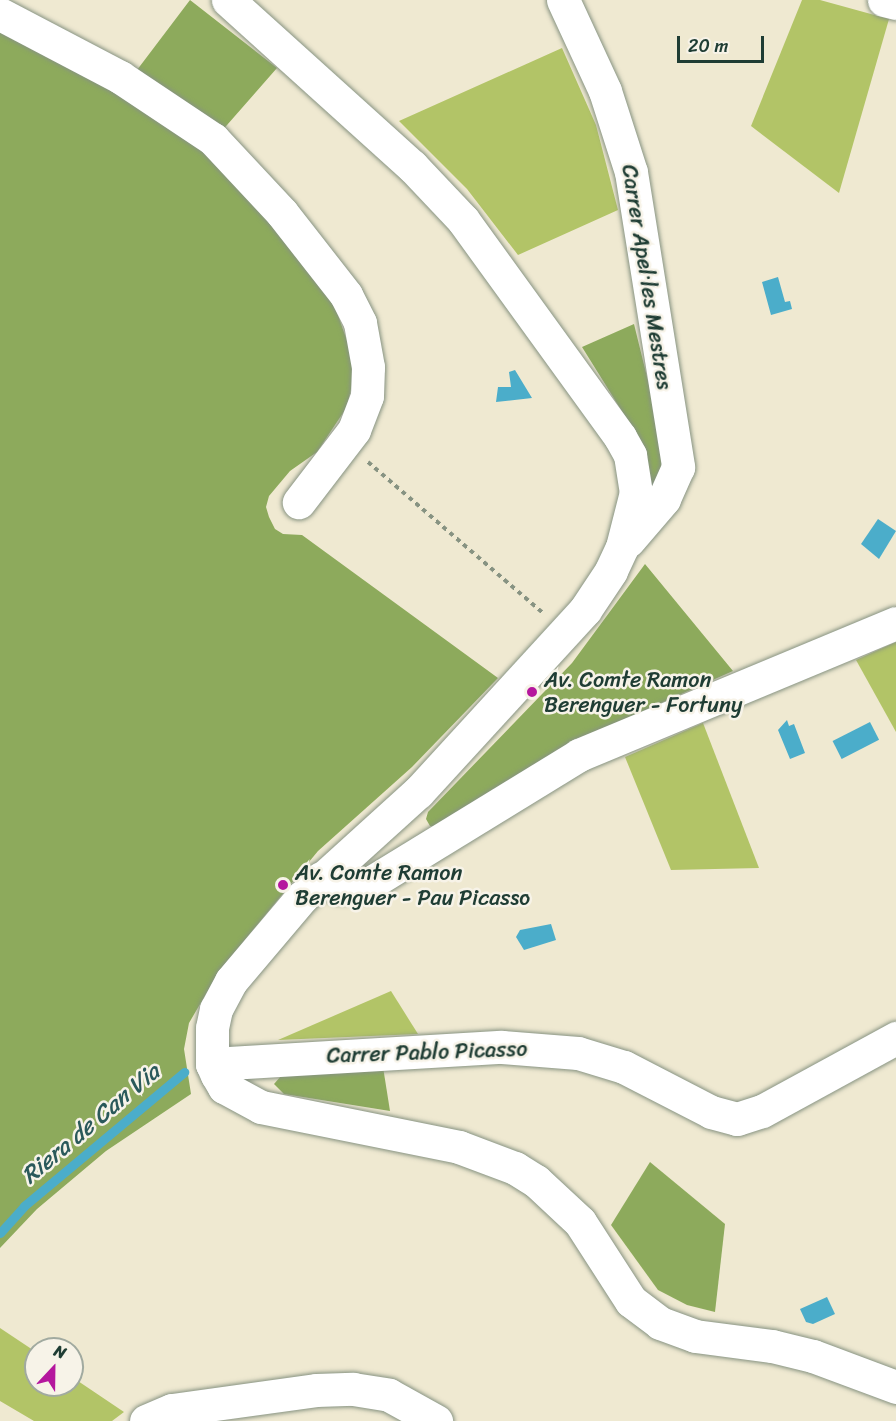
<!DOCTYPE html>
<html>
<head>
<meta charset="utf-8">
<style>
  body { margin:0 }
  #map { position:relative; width:896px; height:1421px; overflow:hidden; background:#efe9d1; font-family:Sriracha,sans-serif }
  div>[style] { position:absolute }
  .green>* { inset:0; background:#b2c467 }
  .forest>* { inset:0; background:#8daa5c }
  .water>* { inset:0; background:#4badca; transform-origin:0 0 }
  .stream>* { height:9px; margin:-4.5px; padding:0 4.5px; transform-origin:4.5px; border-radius:4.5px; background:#4badca }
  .path>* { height:4px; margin-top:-2px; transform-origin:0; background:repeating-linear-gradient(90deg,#879382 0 4.5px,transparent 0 9px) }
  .roads { filter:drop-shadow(0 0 2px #879382) drop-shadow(0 0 2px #879382) }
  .minor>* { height:33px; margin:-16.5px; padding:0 16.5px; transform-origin:16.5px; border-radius:16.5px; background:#fff }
  .dots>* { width:16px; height:16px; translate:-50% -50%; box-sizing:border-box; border:3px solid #f7f3e8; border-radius:50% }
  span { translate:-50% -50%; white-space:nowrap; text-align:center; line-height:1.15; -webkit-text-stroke:5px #f7f3e8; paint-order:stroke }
  .street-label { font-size:22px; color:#1f3d34 }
  .poi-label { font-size:22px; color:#1f3d34 }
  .left { translate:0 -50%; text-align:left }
  .water-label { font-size:24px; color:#2a595a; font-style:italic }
  .north { position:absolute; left:24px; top:1337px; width:60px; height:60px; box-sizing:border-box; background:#f7f3e8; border:2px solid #a1aaa0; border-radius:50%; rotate:22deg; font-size:16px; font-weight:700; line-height:24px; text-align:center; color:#1f3d34 }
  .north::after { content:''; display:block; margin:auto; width:21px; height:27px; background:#b5179e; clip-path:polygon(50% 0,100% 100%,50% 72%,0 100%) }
  .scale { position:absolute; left:677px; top:36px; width:87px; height:27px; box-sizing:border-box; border:3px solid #1f3d34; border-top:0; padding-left:8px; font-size:18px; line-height:21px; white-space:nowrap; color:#1f3d34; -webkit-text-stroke:4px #f7f3e8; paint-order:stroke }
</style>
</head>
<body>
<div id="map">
  <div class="green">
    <i style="clip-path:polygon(802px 0,820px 0,889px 19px,839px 193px,751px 126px)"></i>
    <i style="clip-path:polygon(562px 48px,596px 125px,618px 210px,518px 255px,467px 189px,399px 121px)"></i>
    <i style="clip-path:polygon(896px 642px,896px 732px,856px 660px)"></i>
    <i style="clip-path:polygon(703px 723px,759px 868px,671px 870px,625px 757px)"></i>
    <i style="clip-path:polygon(391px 991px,418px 1034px,278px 1040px)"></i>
    <i style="clip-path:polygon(0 1328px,36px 1352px,36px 1385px,72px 1385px,72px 1377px,124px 1412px,112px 1421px,34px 1421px,0 1401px)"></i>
  </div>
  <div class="forest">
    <i style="clip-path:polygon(190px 0,277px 68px,220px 133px,177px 96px,137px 70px)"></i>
    <i style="clip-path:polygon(0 23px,52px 51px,233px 172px,334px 304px,356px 366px,347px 407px,317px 452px,290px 471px,269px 496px,266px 507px,269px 517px,275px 529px,283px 534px,302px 535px,498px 678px,412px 767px,318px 851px,220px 970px,189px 1023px,184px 1049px,191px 1094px,106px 1151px,37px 1209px,0 1248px)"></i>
    <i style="clip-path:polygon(634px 324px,662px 438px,663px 470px,653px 485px,633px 429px,582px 347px)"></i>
    <i style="clip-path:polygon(645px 564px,733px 671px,571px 743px,436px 827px,430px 826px,426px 819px,428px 812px,572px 663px)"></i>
    <i style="clip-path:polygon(383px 1067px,390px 1111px,284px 1094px,274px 1084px,281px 1076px)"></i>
    <i style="clip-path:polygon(650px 1162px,725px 1224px,715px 1312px,687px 1305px,658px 1290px,611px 1225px)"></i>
  </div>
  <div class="water">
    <i style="clip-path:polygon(778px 277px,785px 302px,790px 301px,792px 309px,771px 315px,762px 282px)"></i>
    <i style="clip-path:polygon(515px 370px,532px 398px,496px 402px,498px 387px,511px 387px,509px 372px)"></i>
    <i style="clip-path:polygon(878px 519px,896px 531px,879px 559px,861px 544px)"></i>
    <i style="clip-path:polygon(787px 720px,789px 726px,794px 724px,805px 753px,790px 759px,778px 730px)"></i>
    <i style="left:870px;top:722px;width:20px;height:42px;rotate:63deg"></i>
    <i style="clip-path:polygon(551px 924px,556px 940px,524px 950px,516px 937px,520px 930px)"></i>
    <i style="clip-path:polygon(827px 1297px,835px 1314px,813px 1324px,806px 1322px,800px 1309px)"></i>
  </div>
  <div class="stream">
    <i style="left:0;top:1233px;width:36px;rotate:-48deg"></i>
    <i style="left:24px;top:1206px;width:209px;rotate:-39.9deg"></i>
  </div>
  <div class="path">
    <i style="left:368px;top:462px;width:230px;rotate:40.8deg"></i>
  </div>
  <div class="roads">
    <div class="minor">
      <i style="left:228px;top:0;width:248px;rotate:42.1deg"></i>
      <i style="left:412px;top:166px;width:74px;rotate:46.6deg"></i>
      <i style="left:463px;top:220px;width:268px;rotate:54.1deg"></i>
      <i style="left:620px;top:437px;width:21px;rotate:61deg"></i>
      <i style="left:630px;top:455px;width:37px;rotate:81deg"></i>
      <i style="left:636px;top:492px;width:57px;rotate:104.3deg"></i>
      <i style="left:622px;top:547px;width:26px;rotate:115deg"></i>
      <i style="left:611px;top:571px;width:47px;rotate:123.7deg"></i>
      <i style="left:585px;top:610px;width:247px;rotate:132.5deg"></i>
      <i style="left:418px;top:792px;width:156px;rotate:137.8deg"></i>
      <i style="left:302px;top:897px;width:110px;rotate:130.2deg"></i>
      <i style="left:231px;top:981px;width:32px;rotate:118deg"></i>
      <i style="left:216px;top:1009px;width:19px;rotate:102deg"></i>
      <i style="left:212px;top:1028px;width:36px;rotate:90deg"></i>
      <i style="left:212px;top:1064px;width:12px;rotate:66deg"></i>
      <i style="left:217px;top:1075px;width:14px;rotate:60deg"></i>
      <i style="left:224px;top:1087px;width:42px;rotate:28.4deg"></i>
      <i style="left:261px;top:1107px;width:202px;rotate:11.4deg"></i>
      <i style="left:459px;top:1147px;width:60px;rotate:20.6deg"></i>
      <i style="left:515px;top:1168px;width:25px;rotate:32deg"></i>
      <i style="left:536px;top:1181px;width:60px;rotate:43deg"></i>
      <i style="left:580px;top:1222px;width:94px;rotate:57.2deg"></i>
      <i style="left:631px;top:1301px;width:36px;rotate:37deg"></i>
      <i style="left:660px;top:1323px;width:37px;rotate:20deg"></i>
      <i style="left:695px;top:1336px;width:78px;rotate:7.4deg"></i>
      <i style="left:772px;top:1346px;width:42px;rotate:13.7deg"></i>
      <i style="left:813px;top:1356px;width:89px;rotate:20.5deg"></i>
      <i style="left:563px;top:0;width:100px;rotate:65.2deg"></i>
      <i style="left:605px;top:91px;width:85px;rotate:72.2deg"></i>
      <i style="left:631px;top:172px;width:299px;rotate:80.9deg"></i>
      <i style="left:678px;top:467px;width:35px;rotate:114deg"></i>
      <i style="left:664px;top:499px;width:55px;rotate:130.6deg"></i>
      <i style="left:884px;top:0;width:12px;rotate:14deg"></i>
      <i style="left:0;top:14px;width:136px;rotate:27.7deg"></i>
      <i style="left:120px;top:77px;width:112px;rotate:33.7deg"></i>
      <i style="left:213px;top:139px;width:101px;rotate:47deg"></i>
      <i style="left:282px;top:213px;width:104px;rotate:52deg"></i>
      <i style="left:346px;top:295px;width:31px;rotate:63deg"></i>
      <i style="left:360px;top:323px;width:45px;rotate:79.7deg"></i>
      <i style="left:368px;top:367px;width:29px;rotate:92deg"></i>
      <i style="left:367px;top:396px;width:36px;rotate:111deg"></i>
      <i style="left:354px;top:430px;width:91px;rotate:127.4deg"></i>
      <i style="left:321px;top:878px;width:19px;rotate:28deg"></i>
      <i style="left:338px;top:887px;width:29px;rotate:-4deg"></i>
      <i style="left:367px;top:885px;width:249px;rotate:-31.5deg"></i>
      <i style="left:579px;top:755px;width:343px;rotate:-22.6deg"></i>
      <i style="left:212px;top:1064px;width:290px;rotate:-3.4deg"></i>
      <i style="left:502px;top:1047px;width:76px;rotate:4.5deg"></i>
      <i style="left:578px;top:1053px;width:48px;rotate:16.9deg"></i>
      <i style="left:624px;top:1067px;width:98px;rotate:27.3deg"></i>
      <i style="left:711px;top:1112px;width:27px;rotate:15deg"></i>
      <i style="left:737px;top:1119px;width:26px;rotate:-18deg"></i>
      <i style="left:762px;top:1111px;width:153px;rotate:-28.6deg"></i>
      <i style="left:146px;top:1421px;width:28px;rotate:-23deg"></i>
      <i style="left:172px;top:1410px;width:145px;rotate:-7.9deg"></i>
      <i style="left:316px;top:1390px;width:37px;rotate:-2deg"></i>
      <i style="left:353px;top:1389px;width:36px;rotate:9deg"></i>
      <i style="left:389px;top:1395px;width:54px;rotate:29deg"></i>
    </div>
  </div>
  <div class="dots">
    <i style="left:532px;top:692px;background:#b5179e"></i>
    <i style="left:283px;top:885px;background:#b5179e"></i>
  </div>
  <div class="street-label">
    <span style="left:647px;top:277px;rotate:81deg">Carrer Apel·les Mestres</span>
    <span style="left:427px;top:1052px;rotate:-2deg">Carrer Pablo Picasso</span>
  </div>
  <div class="poi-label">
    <span class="left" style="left:544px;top:692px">Av. Comte Ramon<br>Berenguer - Fortuny</span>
    <span class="left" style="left:295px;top:885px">Av. Comte Ramon<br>Berenguer - Pau Picasso</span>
  </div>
  <div class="water-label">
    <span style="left:91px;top:1124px;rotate:-40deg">Riera de Can Via</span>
  </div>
  <div class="north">N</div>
  <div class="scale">20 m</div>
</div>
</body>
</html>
